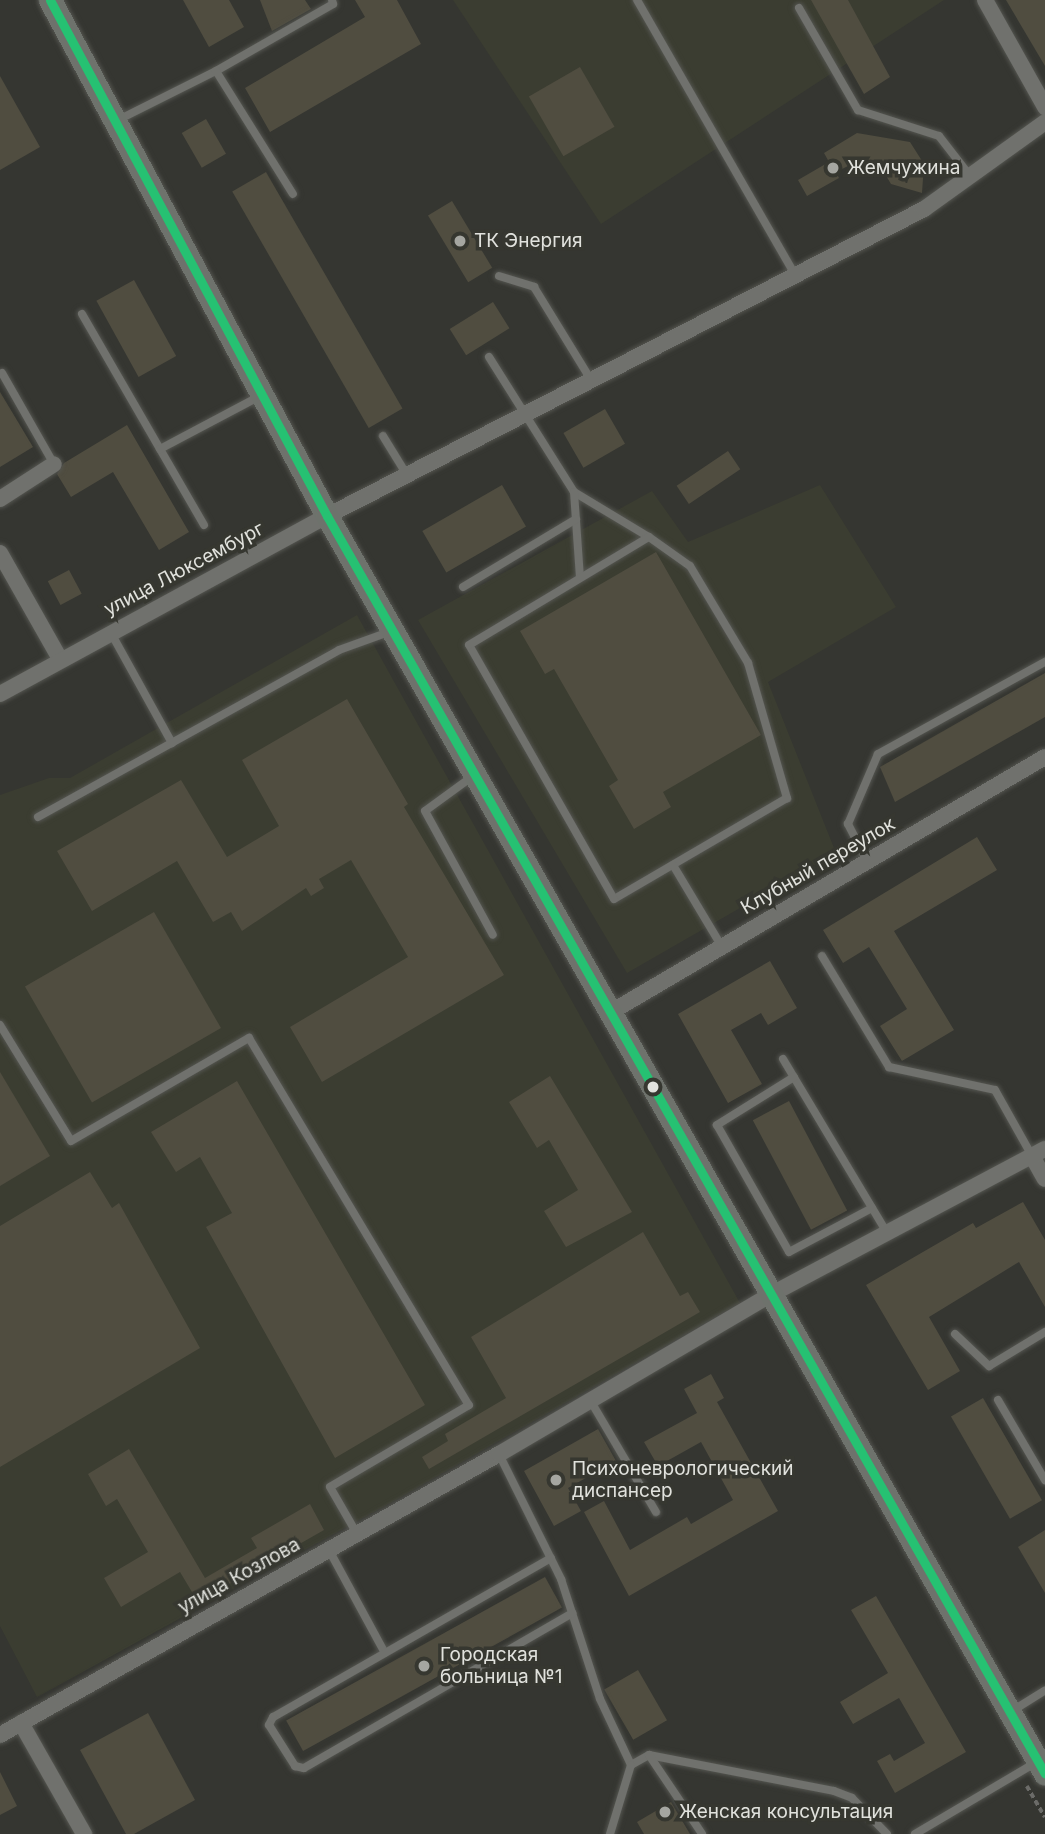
<!DOCTYPE html>
<html>
<head>
<meta charset="utf-8">
<style>
  body { margin:0 }
  #map { position:relative; width:1045px; height:1834px; overflow:hidden; background:#353631; font-family:Inter,sans-serif }
  div>[style] { position:absolute }
  .built>* { inset:0; background:#3b3d31 }
  .building>* { inset:0; background:#504d40; transform-origin:0 0 }
  .path>* { height:3.5px; margin-top:-1.75px; transform-origin:0; background:repeating-linear-gradient(90deg,#6b6b68 0 5px,transparent 0 8.5px) }
  .roads { filter:drop-shadow(0 0 2px #545550) drop-shadow(0 0 2px #545550) }
  .lane>* { height:8px; margin:-4px; padding:0 4px; transform-origin:4px; border-radius:4px; background:#70716d }
  .street>* { height:16px; margin:-8px; padding:0 8px; transform-origin:8px; border-radius:8px; background:#70716d }
  .secondary>* { height:23px; margin:-11.5px; padding:0 11.5px; transform-origin:11.5px; border-radius:11.5px; background:#6e726c }
  .bus-1>* { height:9px; margin:-4.5px; padding:0 4.5px; transform-origin:4.5px; border-radius:4.5px; background:#26c172 }
  .dots>* { width:19px; height:19px; translate:-50% -50%; box-sizing:border-box; border:4px solid #363730; border-radius:50% }
  span { translate:-50% -50%; white-space:nowrap; text-align:center; line-height:1.15; -webkit-text-stroke:7px #363730; paint-order:stroke }
  .poi-label { font-size:19px; color:#e1e2dd }
  .left { translate:0 -50%; text-align:left }
  .street-label { font-size:19px; color:#e1e2dd }
</style>
</head>
<body>
<div id="map">
  <div class="built">
    <i style="clip-path:polygon(453px 0,944px 0,601px 224px)"></i>
    <i style="clip-path:polygon(820px 485px,896px 607px,768px 682px,836px 853px,627px 973px,418px 620px,652px 491px,688px 542px)"></i>
    <i style="clip-path:polygon(357px 615px,740px 1303px,394px 1501px,37px 1697px,0 1626px,0 795px,49px 778px,70px 778px)"></i>
  </div>
  <div class="building">
    <i style="clip-path:polygon(183px 0,229px 0,244px 27px,209px 47px)"></i>
    <i style="clip-path:polygon(260px 0,305px 0,311px 9px,272px 31px)"></i>
    <i style="clip-path:polygon(355px 0,397px 0,421px 44px,270px 132px,245px 88px,365px 17px)"></i>
    <i style="clip-path:polygon(811px 0,848px 0,890px 77px,864px 94px)"></i>
    <i style="clip-path:polygon(1006px 0,1045px 0,1045px 66px)"></i>
    <i style="left:580px;top:67px;width:69px;height:59px;rotate:60deg"></i>
    <i style="clip-path:polygon(0 76px,40px 147px,0 170px)"></i>
    <i style="left:206px;top:119px;width:40px;height:28px;rotate:60deg"></i>
    <i style="clip-path:polygon(857px 133px,910px 142px,924px 164px,922px 193px,891px 184px,877px 161px,862px 159px,836px 172px,839px 178px,807px 196px,798px 180px,829px 162px,824px 153px)"></i>
    <i style="left:266px;top:172px;width:273px;height:39px;rotate:60deg"></i>
    <i style="left:452px;top:201px;width:78px;height:28px;rotate:59deg"></i>
    <i style="left:134px;top:280px;width:87px;height:43px;rotate:61deg"></i>
    <i style="left:493px;top:302px;width:31px;height:51px;rotate:58deg"></i>
    <i style="clip-path:polygon(0 392px,33px 447px,0 467px)"></i>
    <i style="left:605px;top:409px;width:40px;height:48px;rotate:60deg"></i>
    <i style="clip-path:polygon(127px 425px,189px 532px,159px 550px,113px 472px,71px 497px,57px 474px,64px 463px)"></i>
    <i style="left:728px;top:451px;width:22px;height:62px;rotate:56deg"></i>
    <i style="left:502px;top:485px;width:48px;height:92px;rotate:60deg"></i>
    <i style="clip-path:polygon(656px 552px,761px 735px,663px 792px,671px 807px,634px 829px,609px 786px,618px 780px,554px 669px,545px 674px,520px 631px)"></i>
    <i style="left:69px;top:570px;width:27px;height:24px;rotate:62deg"></i>
    <i style="clip-path:polygon(1045px 673px,1045px 717px,895px 802px,880px 767px)"></i>
    <i style="clip-path:polygon(347px 699px,408px 804px,404px 807px,504px 975px,322px 1082px,290px 1027px,408px 957px,351px 860px,319px 879px,324px 888px,311px 896px,306px 888px,242px 931px,231px 912px,213px 922px,177px 861px,92px 911px,57px 851px,181px 780px,227px 857px,279px 826px,242px 760px)"></i>
    <i style="clip-path:polygon(977px 837px,997px 870px,894px 931px,954px 1030px,902px 1061px,880px 1026px,907px 1009px,869px 947px,843px 963px,823px 930px)"></i>
    <i style="left:154px;top:912px;width:134px;height:149px;rotate:60deg"></i>
    <i style="clip-path:polygon(770px 961px,797px 1008px,768px 1025px,761px 1013px,731px 1030px,762px 1084px,728px 1103px,678px 1014px)"></i>
    <i style="clip-path:polygon(0 1072px,50px 1156px,0 1186px)"></i>
    <i style="clip-path:polygon(550px 1076px,632px 1212px,566px 1247px,544px 1211px,578px 1190px,549px 1140px,537px 1148px,509px 1102px)"></i>
    <i style="clip-path:polygon(237px 1081px,425px 1405px,335px 1458px,206px 1227px,232px 1213px,200px 1157px,176px 1172px,151px 1132px)"></i>
    <i style="left:789px;top:1101px;width:124px;height:41px;rotate:62deg"></i>
    <i style="clip-path:polygon(90px 1172px,112px 1208px,119px 1203px,200px 1348px,0 1467px,0 1226px)"></i>
    <i style="clip-path:polygon(1023px 1202px,1045px 1240px,1045px 1307px,1019px 1262px,929px 1317px,960px 1371px,928px 1390px,866px 1285px,973px 1223px,976px 1228px)"></i>
    <i style="clip-path:polygon(643px 1232px,680px 1296px,688px 1292px,700px 1312px,429px 1469px,422px 1457px,448px 1441px,445px 1434px,506px 1398px,471px 1337px)"></i>
    <i style="clip-path:polygon(711px 1374px,724px 1398px,717px 1402px,778px 1511px,629px 1596px,584px 1512px,604px 1501px,630px 1550px,687px 1517px,691px 1524px,733px 1500px,701px 1442px,658px 1466px,644px 1442px,697px 1413px,684px 1389px)"></i>
    <i style="left:983px;top:1398px;width:118px;height:37px;rotate:60deg"></i>
    <i style="clip-path:polygon(598px 1429px,616px 1461px,568px 1488px,581px 1511px,554px 1526px,524px 1471px)"></i>
    <i style="clip-path:polygon(129px 1449px,205px 1578px,257px 1548px,251px 1538px,310px 1504px,324px 1530px,198px 1602px,180px 1572px,121px 1607px,104px 1578px,148px 1552px,117px 1499px,106px 1506px,88px 1474px)"></i>
    <i style="clip-path:polygon(1045px 1530px,1045px 1593px,1018px 1547px)"></i>
    <i style="left:545px;top:1577px;width:35px;height:296px;rotate:61deg"></i>
    <i style="clip-path:polygon(876px 1596px,966px 1752px,895px 1793px,877px 1761px,890px 1754px,894px 1761px,925px 1743px,899px 1698px,853px 1724px,840px 1702px,888px 1673px,851px 1610px)"></i>
    <i style="left:638px;top:1670px;width:58px;height:39px;rotate:60deg"></i>
    <i style="clip-path:polygon(148px 1713px,195px 1800px,134px 1834px,126px 1834px,80px 1750px)"></i>
    <i style="clip-path:polygon(0 1772px,17px 1806px,0 1815px)"></i>
    <i style="clip-path:polygon(671px 1802px,690px 1834px,644px 1834px,637px 1822px)"></i>
  </div>
  <div class="path">
    <i style="left:1027px;top:1786px;width:36px;rotate:60deg"></i>
  </div>
  <div class="roads">
    <div class="lane">
      <i style="left:637px;top:0;width:317px;rotate:60.1deg"></i>
      <i style="left:799px;top:8px;width:118px;rotate:60deg"></i>
      <i style="left:858px;top:110px;width:85px;rotate:17.8deg"></i>
      <i style="left:939px;top:136px;width:51px;rotate:52.2deg"></i>
      <i style="left:216px;top:71px;width:135px;rotate:-29.8deg"></i>
      <i style="left:333px;top:4px;width:4px;rotate:-104deg"></i>
      <i style="left:118px;top:120px;width:110px;rotate:-26.6deg"></i>
      <i style="left:216px;top:71px;width:145px;rotate:58deg"></i>
      <i style="left:499px;top:276px;width:37px;rotate:17deg"></i>
      <i style="left:534px;top:287px;width:109px;rotate:58.5deg"></i>
      <i style="left:82px;top:314px;width:156px;rotate:60deg"></i>
      <i style="left:489px;top:357px;width:160px;rotate:57.8deg"></i>
      <i style="left:574px;top:492px;width:87px;rotate:31deg"></i>
      <i style="left:2px;top:373px;width:105px;rotate:60.3deg"></i>
      <i style="left:383px;top:436px;width:46px;rotate:58.4deg"></i>
      <i style="left:574px;top:492px;width:85px;rotate:86deg"></i>
      <i style="left:204px;top:525px;width:88px;rotate:-120.1deg"></i>
      <i style="left:160px;top:449px;width:113px;rotate:-27.9deg"></i>
      <i style="left:649px;top:537px;width:50px;rotate:35.3deg"></i>
      <i style="left:690px;top:566px;width:113px;rotate:59.1deg"></i>
      <i style="left:748px;top:663px;width:141px;rotate:73.9deg"></i>
      <i style="left:787px;top:798px;width:200px;rotate:149.7deg"></i>
      <i style="left:614px;top:899px;width:292px;rotate:-119.7deg"></i>
      <i style="left:469px;top:645px;width:210px;rotate:-31deg"></i>
      <i style="left:463px;top:587px;width:132px;rotate:-31deg"></i>
      <i style="left:111px;top:633px;width:126px;rotate:61deg"></i>
      <i style="left:473px;top:776px;width:59px;rotate:143.9deg"></i>
      <i style="left:425px;top:811px;width:141px;rotate:61.3deg"></i>
      <i style="left:38px;top:817px;width:344px;rotate:-29deg"></i>
      <i style="left:339px;top:650px;width:53px;rotate:-19.8deg"></i>
      <i style="left:867px;top:861px;width:42px;rotate:-117.2deg"></i>
      <i style="left:848px;top:824px;width:76px;rotate:-66.8deg"></i>
      <i style="left:878px;top:754px;width:191px;rotate:-28.9deg"></i>
      <i style="left:673px;top:865px;width:96px;rotate:59.1deg"></i>
      <i style="left:822px;top:956px;width:130px;rotate:58.9deg"></i>
      <i style="left:889px;top:1067px;width:108px;rotate:12.2deg"></i>
      <i style="left:995px;top:1090px;width:76px;rotate:60.7deg"></i>
      <i style="left:0;top:1025px;width:136px;rotate:58.5deg"></i>
      <i style="left:71px;top:1141px;width:206px;rotate:-30.1deg"></i>
      <i style="left:249px;top:1038px;width:428px;rotate:59.1deg"></i>
      <i style="left:469px;top:1405px;width:161px;rotate:149.5deg"></i>
      <i style="left:330px;top:1487px;width:54px;rotate:60.1deg"></i>
      <i style="left:783px;top:1059px;width:203px;rotate:59.1deg"></i>
      <i style="left:794px;top:1077px;width:91px;rotate:148.1deg"></i>
      <i style="left:717px;top:1125px;width:146px;rotate:60.4deg"></i>
      <i style="left:789px;top:1252px;width:94px;rotate:-27.9deg"></i>
      <i style="left:955px;top:1334px;width:47px;rotate:43.3deg"></i>
      <i style="left:989px;top:1366px;width:66px;rotate:-31.3deg"></i>
      <i style="left:590px;top:1400px;width:130px;rotate:59.5deg"></i>
      <i style="left:998px;top:1400px;width:93px;rotate:59.6deg"></i>
      <i style="left:499px;top:1454px;width:140px;rotate:63.6deg"></i>
      <i style="left:561px;top:1579px;width:126px;rotate:72deg"></i>
      <i style="left:600px;top:1699px;width:73px;rotate:64.8deg"></i>
      <i style="left:631px;top:1765px;width:21px;rotate:-29deg"></i>
      <i style="left:649px;top:1755px;width:188px;rotate:11deg"></i>
      <i style="left:834px;top:1791px;width:19px;rotate:21deg"></i>
      <i style="left:852px;top:1798px;width:50px;rotate:45.8deg"></i>
      <i style="left:329px;top:1550px;width:117px;rotate:61.5deg"></i>
      <i style="left:551px;top:1558px;width:320px;rotate:150.2deg"></i>
      <i style="left:273px;top:1717px;width:9px;rotate:117deg"></i>
      <i style="left:269px;top:1725px;width:49px;rotate:57.6deg"></i>
      <i style="left:295px;top:1766px;width:9px;rotate:13deg"></i>
      <i style="left:304px;top:1768px;width:310px;rotate:-30deg"></i>
      <i style="left:1012px;top:1711px;width:39px;rotate:-32deg"></i>
      <i style="left:649px;top:1755px;width:95px;rotate:56.1deg"></i>
      <i style="left:610px;top:1834px;width:72px;rotate:-73.1deg"></i>
      <i style="left:915px;top:1834px;width:139px;rotate:-30.6deg"></i>
    </div>
    <div class="street">
      <i style="left:985px;top:0;width:123px;rotate:60.7deg"></i>
      <i style="left:0;top:499px;width:64px;rotate:-32.9deg"></i>
      <i style="left:0;top:553px;width:122px;rotate:60.5deg"></i>
      <i style="left:0;top:694px;width:372px;rotate:-28.6deg"></i>
      <i style="left:327px;top:516px;width:671px;rotate:-27.21deg"></i>
      <i style="left:924px;top:209px;width:149px;rotate:-35.7deg"></i>
      <i style="left:611px;top:1012px;width:503px;rotate:-30.44deg"></i>
      <i style="left:1032px;top:1156px;width:26px;rotate:61deg"></i>
      <i style="left:21px;top:1723px;width:128px;rotate:60.4deg"></i>
      <i style="left:0;top:1735px;width:573px;rotate:-29.39deg"></i>
      <i style="left:499px;top:1454px;width:314px;rotate:-30.4deg"></i>
      <i style="left:770px;top:1295px;width:311px;rotate:-28deg"></i>
    </div>
    <div class="secondary">
      <i style="left:50px;top:0;width:586px;rotate:61.77deg"></i>
      <i style="left:327px;top:516px;width:1448px;rotate:60.28deg"></i>
    </div>
  </div>
  <div class="bus-1">
    <i style="left:50px;top:0;width:586px;rotate:61.77deg"></i>
    <i style="left:327px;top:516px;width:1448px;rotate:60.28deg"></i>
  </div>
  <div class="dots">
    <i style="left:833px;top:168px;background:#a5a6a1"></i>
    <i style="left:460px;top:241px;background:#a5a6a1"></i>
    <i style="left:653px;top:1087px;background:#e1e2dd"></i>
    <i style="left:556px;top:1480px;background:#a5a6a1"></i>
    <i style="left:424px;top:1666px;background:#a5a6a1"></i>
    <i style="left:665px;top:1812px;background:#a5a6a1"></i>
  </div>
  <div class="poi-label">
    <span class="left" style="left:847px;top:168px">Жемчужина</span>
    <span class="left" style="left:474px;top:241px">ТК Энергия</span>
    <span class="left" style="left:572px;top:1480px">Психоневрологический<br>диспансер</span>
    <span class="left" style="left:440px;top:1666px">Городская<br>больница №1</span>
    <span class="left" style="left:679px;top:1812px">Женская консультация</span>
  </div>
  <div class="street-label">
    <span style="left:184px;top:569px;rotate:-28deg">улица Люксембург</span>
    <span style="left:818px;top:866px;rotate:-30deg">Клубный переулок</span>
    <span style="left:239px;top:1576px;rotate:-29deg">улица Козлова</span>
  </div>
</div>
</body>
</html>
